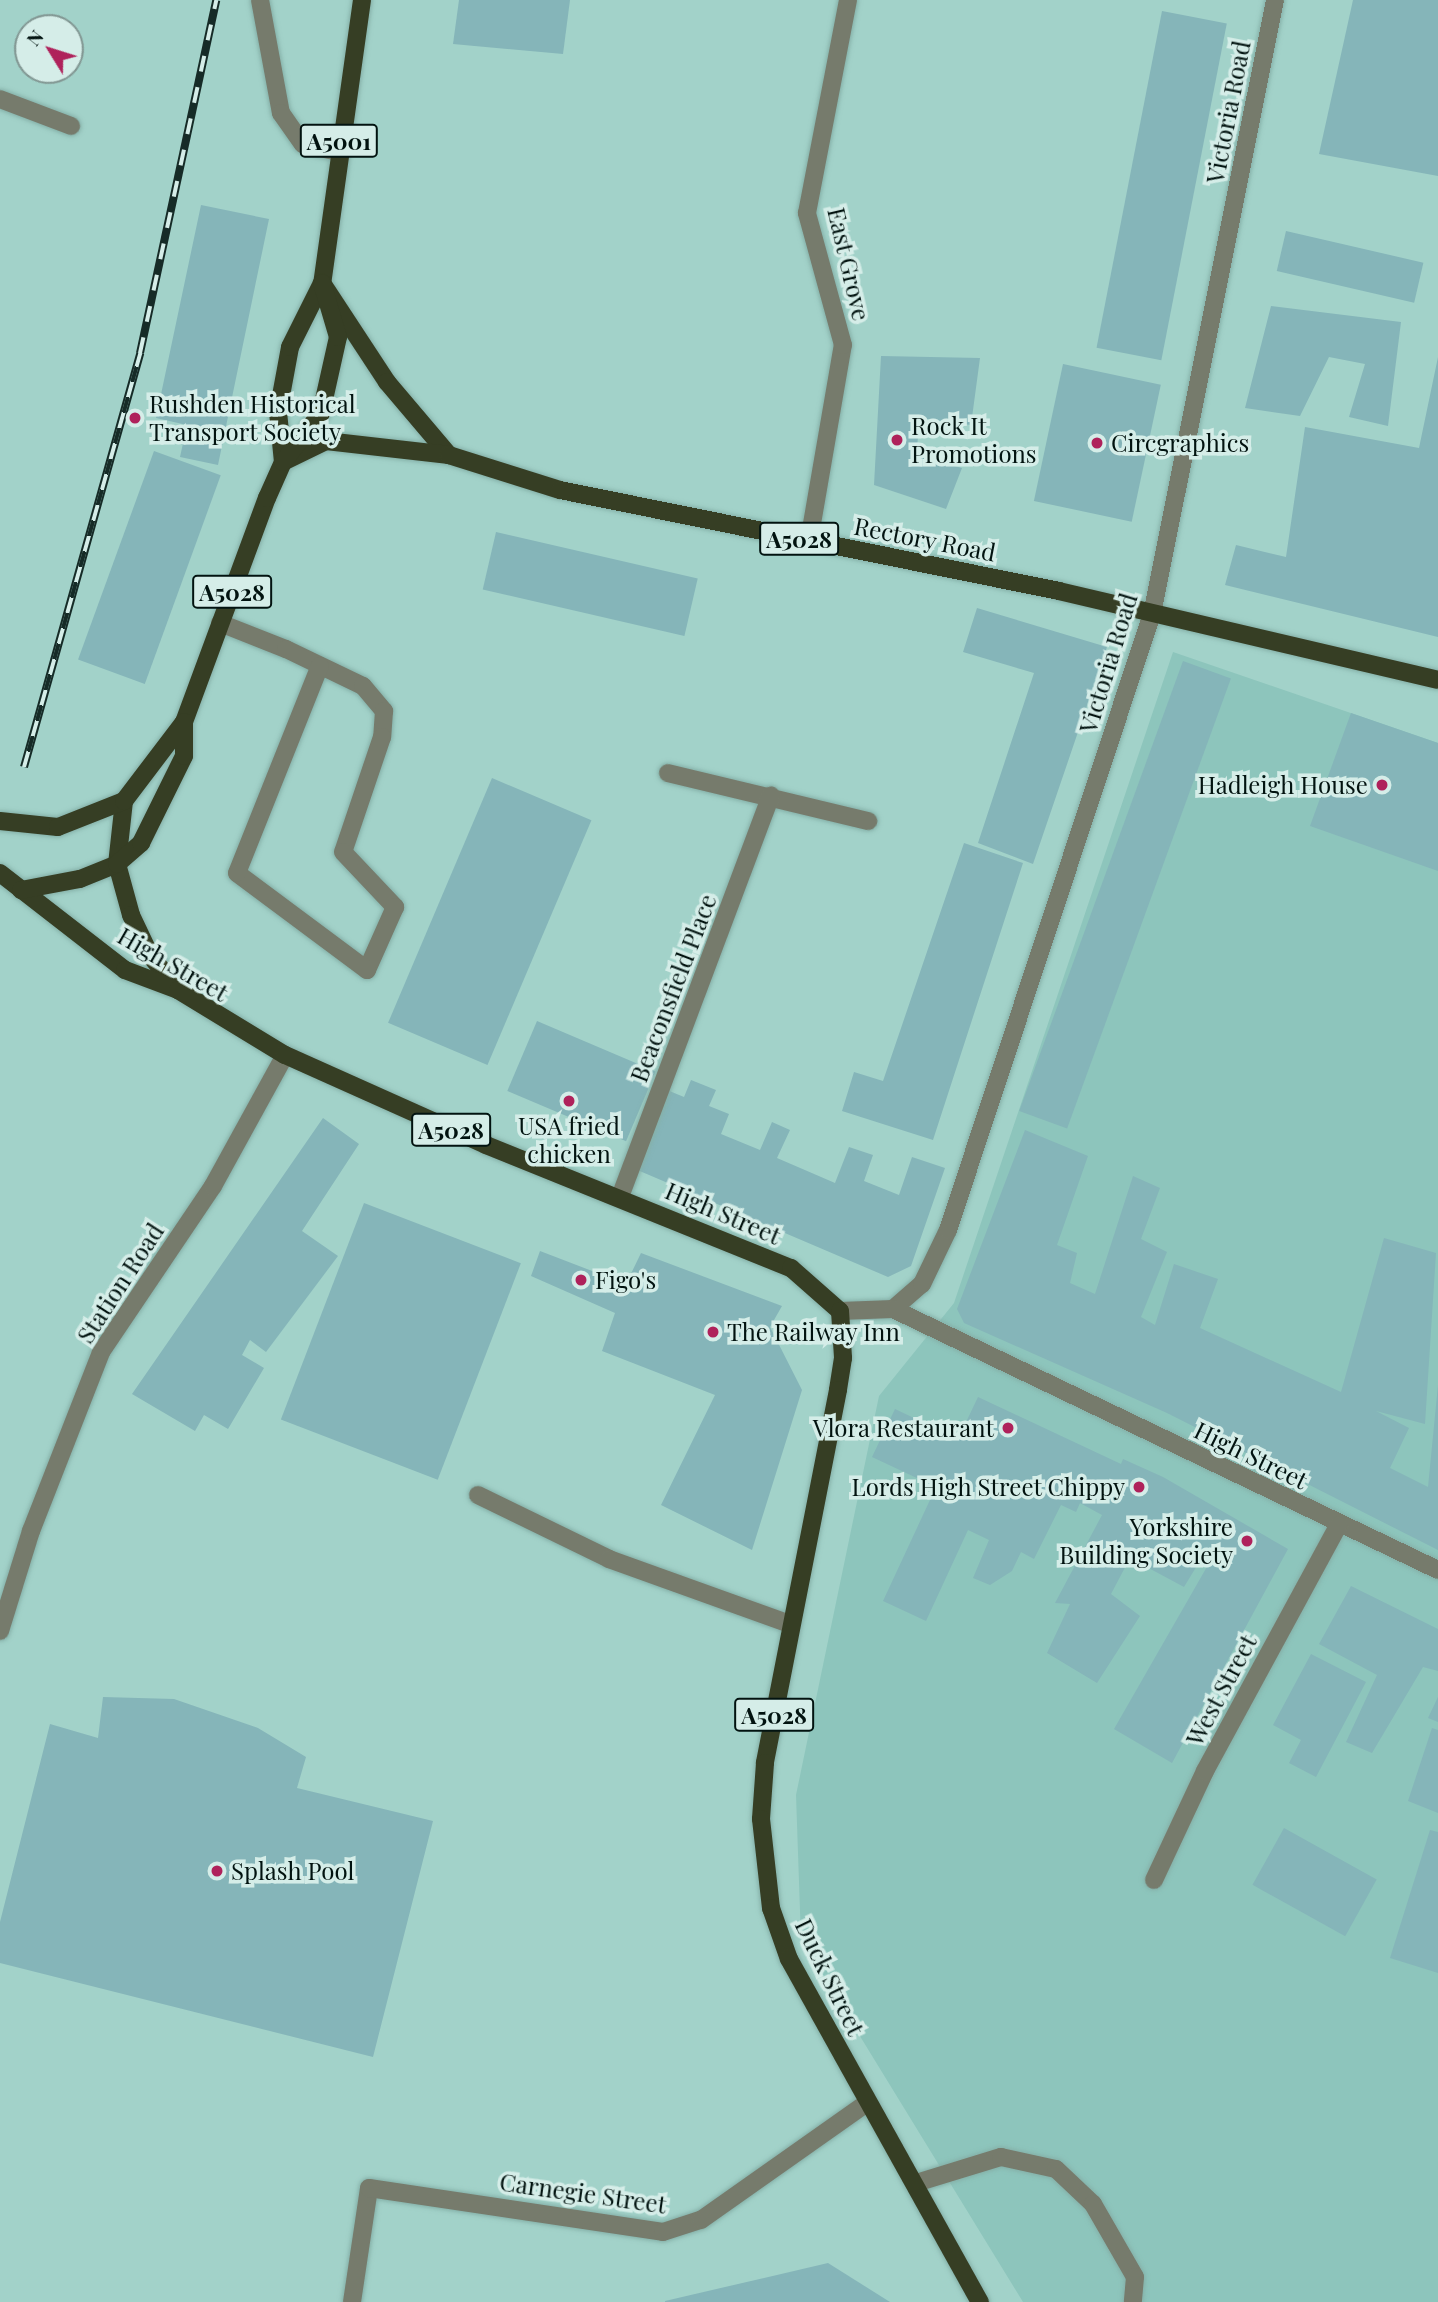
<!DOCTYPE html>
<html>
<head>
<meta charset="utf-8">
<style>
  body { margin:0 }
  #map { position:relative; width:1438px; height:2302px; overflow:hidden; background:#a2d2c9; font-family:"Playfair Display",serif }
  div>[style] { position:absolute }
  .built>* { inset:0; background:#8dc5bc }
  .building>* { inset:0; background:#85b5b9; transform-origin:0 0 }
  .roads { filter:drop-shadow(0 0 2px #85b0a8) drop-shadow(0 0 2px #85b0a8) }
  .service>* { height:18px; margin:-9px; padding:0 9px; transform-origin:9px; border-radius:9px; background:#767b6c }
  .minor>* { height:18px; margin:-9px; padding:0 9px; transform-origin:9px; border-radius:9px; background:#767b6c }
  .primary>* { height:18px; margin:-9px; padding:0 9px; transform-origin:9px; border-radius:9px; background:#363e24 }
  .rail>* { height:8px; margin-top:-4px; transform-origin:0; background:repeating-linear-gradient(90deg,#d5ede8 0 16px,#162b27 0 32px); box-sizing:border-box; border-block:2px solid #162b27 }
  .dots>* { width:19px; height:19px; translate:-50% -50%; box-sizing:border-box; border:4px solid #d5ede8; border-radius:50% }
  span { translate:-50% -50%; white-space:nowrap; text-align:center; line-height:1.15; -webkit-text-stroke:7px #d5ede8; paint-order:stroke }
  .shield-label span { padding:2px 5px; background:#d5ede8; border:2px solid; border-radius:5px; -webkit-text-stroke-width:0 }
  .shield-label { font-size:23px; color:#021310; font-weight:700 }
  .street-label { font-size:24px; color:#021310 }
  .poi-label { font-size:24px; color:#021310 }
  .left { translate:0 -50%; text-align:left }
  .right { translate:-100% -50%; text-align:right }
  .north { position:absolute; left:14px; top:14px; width:70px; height:70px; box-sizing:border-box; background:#d5ede8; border:2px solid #819692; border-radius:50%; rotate:308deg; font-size:19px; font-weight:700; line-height:28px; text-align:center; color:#021310 }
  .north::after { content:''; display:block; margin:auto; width:24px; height:32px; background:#af225b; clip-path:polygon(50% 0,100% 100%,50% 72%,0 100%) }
</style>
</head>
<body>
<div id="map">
  <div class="built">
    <i style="clip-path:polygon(1173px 652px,1438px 743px,1438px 2302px,1023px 2302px,801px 1940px,796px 1795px,879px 1396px,954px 1303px)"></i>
  </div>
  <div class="building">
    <i style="clip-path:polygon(459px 0,570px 0,563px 54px,453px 44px)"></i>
    <i style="clip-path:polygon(1353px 0,1438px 0,1438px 176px,1319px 154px)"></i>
    <i style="left:1162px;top:11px;width:66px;height:343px;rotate:11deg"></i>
    <i style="clip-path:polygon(201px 205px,269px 219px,218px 465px,180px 457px,187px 425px,156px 418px)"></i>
    <i style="left:1286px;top:231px;width:141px;height:41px;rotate:13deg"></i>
    <i style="clip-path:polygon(1271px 306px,1401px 322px,1388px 426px,1349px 417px,1365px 364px,1329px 357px,1300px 416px,1245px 408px)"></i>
    <i style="clip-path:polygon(881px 356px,980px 358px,971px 425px,920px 418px,916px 456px,962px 468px,946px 509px,874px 485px)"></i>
    <i style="clip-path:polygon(1438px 357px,1438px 637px,1225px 585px,1236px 545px,1286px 557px,1305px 427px,1419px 448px)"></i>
    <i style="left:1063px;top:364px;width:100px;height:140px;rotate:12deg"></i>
    <i style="left:154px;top:451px;width:71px;height:222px;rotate:20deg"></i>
    <i style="left:496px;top:532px;width:207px;height:59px;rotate:13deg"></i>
    <i style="clip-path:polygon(977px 608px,1107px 647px,1033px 864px,978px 843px,1034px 673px,963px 652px)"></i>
    <i style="left:1183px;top:661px;width:51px;height:479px;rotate:20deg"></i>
    <i style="clip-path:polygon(1351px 713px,1438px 743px,1438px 871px,1310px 826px)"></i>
    <i style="left:492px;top:778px;width:108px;height:266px;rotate:23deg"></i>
    <i style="clip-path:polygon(964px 843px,1023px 863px,933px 1140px,842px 1111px,854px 1072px,883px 1081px)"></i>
    <i style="left:537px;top:1021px;width:129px;height:76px;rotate:23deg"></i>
    <i style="clip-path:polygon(691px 1080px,716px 1090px,709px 1106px,729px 1114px,721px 1134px,760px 1150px,772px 1122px,790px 1130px,777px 1158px,835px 1183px,849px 1147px,873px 1155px,864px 1181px,899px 1195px,912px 1157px,945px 1168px,911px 1266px,888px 1277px,635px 1169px,667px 1090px,684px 1097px)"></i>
    <i style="clip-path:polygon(323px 1118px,359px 1144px,302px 1231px,338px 1256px,266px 1352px,250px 1340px,242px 1355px,264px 1368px,228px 1429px,204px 1415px,195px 1431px,132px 1394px)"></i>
    <i style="clip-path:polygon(1025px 1130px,1088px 1156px,1057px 1245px,1077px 1253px,1070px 1283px,1095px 1294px,1133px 1176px,1160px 1188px,1141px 1239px,1167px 1252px,1141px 1317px,1155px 1325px,1174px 1264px,1218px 1279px,1200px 1328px,1341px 1392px,1384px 1238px,1436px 1253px,1425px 1424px,1376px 1411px,1409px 1428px,1390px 1468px,1428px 1487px,1438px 1385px,1438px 1550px,1167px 1413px,964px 1323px,957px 1309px)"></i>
    <i style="left:364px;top:1203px;width:168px;height:232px;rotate:21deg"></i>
    <i style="clip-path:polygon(540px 1251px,626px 1284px,641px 1253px,782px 1306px,770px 1327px,802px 1390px,752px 1550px,661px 1505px,715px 1395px,602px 1351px,615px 1313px,531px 1276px)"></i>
    <i style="clip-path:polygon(978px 1397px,1121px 1464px,1123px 1459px,1163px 1477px,1288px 1549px,1172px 1763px,1114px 1729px,1208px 1565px,1201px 1559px,1184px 1587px,1130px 1558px,1111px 1594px,1140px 1616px,1097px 1683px,1047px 1653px,1070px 1604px,1055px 1603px,1102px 1515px,1080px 1503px,1076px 1512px,1061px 1505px,1034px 1559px,1021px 1552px,1012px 1571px,990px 1585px,973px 1578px,989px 1540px,968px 1530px,926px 1621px,883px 1601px,936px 1487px,872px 1457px,895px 1409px,958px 1439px)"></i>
    <i style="clip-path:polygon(1351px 1586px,1438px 1629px,1438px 1671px,1423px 1667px,1372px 1753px,1346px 1742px,1377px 1675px,1319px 1644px)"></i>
    <i style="clip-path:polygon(1311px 1654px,1366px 1682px,1316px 1777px,1289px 1763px,1301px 1740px,1273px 1725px)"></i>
    <i style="clip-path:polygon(103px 1697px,174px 1699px,258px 1728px,306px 1757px,297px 1788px,433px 1821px,373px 2057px,0 1963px,0 1922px,50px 1724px,98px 1738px)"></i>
    <i style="clip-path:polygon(1438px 1697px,1438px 1722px,1428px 1718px)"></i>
    <i style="clip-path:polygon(1432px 1728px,1438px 1730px,1438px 1813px,1408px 1801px)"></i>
    <i style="left:1284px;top:1828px;width:106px;height:65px;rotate:29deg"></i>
    <i style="clip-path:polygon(1430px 1830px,1438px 1832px,1438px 1973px,1390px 1958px)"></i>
    <i style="clip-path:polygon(828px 2263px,890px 2302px,665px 2302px,665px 2301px)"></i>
  </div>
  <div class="roads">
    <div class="service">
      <i style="left:260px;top:0;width:115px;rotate:79.5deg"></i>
      <i style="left:281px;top:113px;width:38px;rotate:55deg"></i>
      <i style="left:303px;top:144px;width:36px;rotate:13deg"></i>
      <i style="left:220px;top:623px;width:71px;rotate:21.5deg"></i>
      <i style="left:286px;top:649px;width:85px;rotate:25.7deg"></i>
      <i style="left:363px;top:686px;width:33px;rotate:50deg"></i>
      <i style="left:384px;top:711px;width:26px;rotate:94deg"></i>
      <i style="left:382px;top:737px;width:121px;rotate:108.7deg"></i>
      <i style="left:343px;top:852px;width:76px;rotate:46.6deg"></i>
      <i style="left:395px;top:907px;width:69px;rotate:114deg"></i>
      <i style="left:367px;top:970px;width:162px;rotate:-143.3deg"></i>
      <i style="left:237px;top:873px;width:223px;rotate:-68.2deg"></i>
      <i style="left:668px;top:773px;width:206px;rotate:13.5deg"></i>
      <i style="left:620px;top:1197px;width:429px;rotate:-69.4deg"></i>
      <i style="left:478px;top:1495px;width:146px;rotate:26deg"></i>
      <i style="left:609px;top:1559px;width:192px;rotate:19.8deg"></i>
      <i style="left:916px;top:2183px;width:89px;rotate:-17deg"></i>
      <i style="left:1001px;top:2157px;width:56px;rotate:12.3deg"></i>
      <i style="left:1056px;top:2169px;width:51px;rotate:43.4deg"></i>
      <i style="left:1093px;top:2204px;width:84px;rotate:60.1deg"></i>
      <i style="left:1135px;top:2277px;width:25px;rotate:95deg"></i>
    </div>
    <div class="minor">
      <i style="left:0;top:99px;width:76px;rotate:20.8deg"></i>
      <i style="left:809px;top:541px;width:199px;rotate:-80.2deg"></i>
      <i style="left:843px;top:345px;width:137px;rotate:-105.3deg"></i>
      <i style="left:807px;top:213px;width:217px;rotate:-79.1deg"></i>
      <i style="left:893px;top:1309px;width:38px;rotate:-41deg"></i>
      <i style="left:922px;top:1284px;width:60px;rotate:-64.3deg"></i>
      <i style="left:948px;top:1230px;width:649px;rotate:-71.68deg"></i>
      <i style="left:1152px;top:614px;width:626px;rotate:-78.67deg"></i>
      <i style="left:840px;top:1311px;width:53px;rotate:-2.2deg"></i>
      <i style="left:893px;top:1309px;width:604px;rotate:25.59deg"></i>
      <i style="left:0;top:1631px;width:105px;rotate:-72.8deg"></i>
      <i style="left:31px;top:1531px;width:192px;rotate:-68.6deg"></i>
      <i style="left:101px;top:1352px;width:200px;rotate:-56deg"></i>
      <i style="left:213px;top:1186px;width:149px;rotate:-61.2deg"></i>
      <i style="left:1154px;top:1880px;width:120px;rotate:-64.9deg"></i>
      <i style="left:1205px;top:1771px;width:279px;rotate:-61.5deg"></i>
      <i style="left:352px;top:2302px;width:115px;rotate:-81.5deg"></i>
      <i style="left:369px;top:2188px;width:297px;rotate:8.5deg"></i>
      <i style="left:663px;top:2232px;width:40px;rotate:-18deg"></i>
      <i style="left:701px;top:2220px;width:204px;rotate:-35.2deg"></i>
    </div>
    <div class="primary">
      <i style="left:362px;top:0;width:286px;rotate:98deg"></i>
      <i style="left:322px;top:283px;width:118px;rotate:56.7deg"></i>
      <i style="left:387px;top:382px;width:96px;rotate:49.7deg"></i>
      <i style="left:283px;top:462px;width:48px;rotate:-26deg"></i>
      <i style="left:326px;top:441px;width:124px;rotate:6.5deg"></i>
      <i style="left:449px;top:455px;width:116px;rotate:17.5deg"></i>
      <i style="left:560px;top:490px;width:509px;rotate:11.44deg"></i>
      <i style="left:1059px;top:591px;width:389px;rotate:13.2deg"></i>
      <i style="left:283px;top:462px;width:50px;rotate:-95.7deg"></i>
      <i style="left:278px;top:412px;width:66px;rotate:-79.5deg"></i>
      <i style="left:290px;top:347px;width:72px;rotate:-63.4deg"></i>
      <i style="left:124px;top:801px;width:63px;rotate:96.3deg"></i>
      <i style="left:117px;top:864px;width:53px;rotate:74.6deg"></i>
      <i style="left:131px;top:915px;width:44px;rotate:64.6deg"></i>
      <i style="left:150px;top:955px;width:45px;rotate:51.3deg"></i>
      <i style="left:0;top:821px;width:58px;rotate:5.9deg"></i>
      <i style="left:58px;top:827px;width:71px;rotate:-21.5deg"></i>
      <i style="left:124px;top:801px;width:99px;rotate:-52.8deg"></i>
      <i style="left:184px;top:722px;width:239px;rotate:-69.7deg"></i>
      <i style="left:267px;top:498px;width:39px;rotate:-66deg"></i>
      <i style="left:283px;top:462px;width:62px;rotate:-52.2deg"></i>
      <i style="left:321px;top:413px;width:78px;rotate:-77.4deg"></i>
      <i style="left:338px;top:337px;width:56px;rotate:-106.5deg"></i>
      <i style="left:0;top:873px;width:158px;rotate:37.8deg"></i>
      <i style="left:125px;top:970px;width:57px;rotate:20.7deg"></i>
      <i style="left:178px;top:990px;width:125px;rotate:31.3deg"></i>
      <i style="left:285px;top:1055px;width:220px;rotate:24.1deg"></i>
      <i style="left:486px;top:1145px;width:329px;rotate:22deg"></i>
      <i style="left:791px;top:1268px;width:65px;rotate:41.3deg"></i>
      <i style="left:840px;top:1311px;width:47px;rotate:86.3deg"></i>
      <i style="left:843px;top:1358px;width:32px;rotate:99deg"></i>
      <i style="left:838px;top:1390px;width:380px;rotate:101.1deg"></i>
      <i style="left:765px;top:1763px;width:56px;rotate:94.1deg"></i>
      <i style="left:761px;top:1819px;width:90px;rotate:83.6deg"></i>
      <i style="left:771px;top:1908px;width:54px;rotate:70.6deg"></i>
      <i style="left:789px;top:1959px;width:393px;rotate:60.9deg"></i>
      <i style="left:21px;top:890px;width:60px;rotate:-10.6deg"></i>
      <i style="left:80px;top:879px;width:40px;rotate:-22deg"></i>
      <i style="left:117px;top:864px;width:32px;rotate:-41deg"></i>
      <i style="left:141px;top:843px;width:97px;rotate:-63.7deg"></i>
      <i style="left:184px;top:756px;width:34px;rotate:-90deg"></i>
    </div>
  </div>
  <div class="rail">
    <i style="left:24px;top:767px;width:430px;rotate:-74.3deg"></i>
    <i style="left:140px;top:353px;width:361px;rotate:-77.8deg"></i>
  </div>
  <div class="dots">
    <i style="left:135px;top:418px;background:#af225b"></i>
    <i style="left:897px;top:440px;background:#af225b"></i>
    <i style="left:1097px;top:443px;background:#af225b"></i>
    <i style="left:1382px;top:785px;background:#af225b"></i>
    <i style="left:569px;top:1101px;background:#af225b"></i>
    <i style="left:581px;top:1280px;background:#af225b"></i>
    <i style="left:713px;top:1332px;background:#af225b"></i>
    <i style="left:1008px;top:1428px;background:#af225b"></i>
    <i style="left:1139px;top:1487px;background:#af225b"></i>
    <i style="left:1247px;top:1541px;background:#af225b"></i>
    <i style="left:217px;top:1871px;background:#af225b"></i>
  </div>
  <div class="shield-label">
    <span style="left:339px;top:141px">A5001</span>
    <span style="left:799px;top:539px">A5028</span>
    <span style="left:232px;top:592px">A5028</span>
    <span style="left:451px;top:1130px">A5028</span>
    <span style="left:774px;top:1715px">A5028</span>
  </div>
  <div class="street-label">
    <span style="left:1228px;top:112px;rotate:-79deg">Victoria Road</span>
    <span style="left:849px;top:264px;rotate:77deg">East Grove</span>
    <span style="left:925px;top:539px;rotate:11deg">Rectory Road</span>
    <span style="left:1108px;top:663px;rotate:-73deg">Victoria Road</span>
    <span style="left:173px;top:964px;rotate:30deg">High Street</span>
    <span style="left:673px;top:988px;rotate:-69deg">Beaconsfield Place</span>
    <span style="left:723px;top:1213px;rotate:23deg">High Street</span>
    <span style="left:120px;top:1283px;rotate:-57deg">Station Road</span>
    <span style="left:1251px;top:1455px;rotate:26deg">High Street</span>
    <span style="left:1221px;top:1690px;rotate:-62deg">West Street</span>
    <span style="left:830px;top:1977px;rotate:64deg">Duck Street</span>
    <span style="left:583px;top:2193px;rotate:8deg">Carnegie Street</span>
  </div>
  <div class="poi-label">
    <span class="left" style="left:149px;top:418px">Rushden Historical<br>Transport Society</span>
    <span class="left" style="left:911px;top:440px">Rock It<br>Promotions</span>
    <span class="left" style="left:1111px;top:443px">Circgraphics</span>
    <span class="right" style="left:1368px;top:785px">Hadleigh House</span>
    <span style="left:569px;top:1140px">USA fried<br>chicken</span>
    <span class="left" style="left:595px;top:1280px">Figo's</span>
    <span class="left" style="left:727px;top:1332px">The Railway Inn</span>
    <span class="right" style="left:994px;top:1428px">Vlora Restaurant</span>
    <span class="right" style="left:1125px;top:1487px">Lords High Street Chippy</span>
    <span class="right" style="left:1233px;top:1541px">Yorkshire<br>Building Society</span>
    <span class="left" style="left:231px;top:1871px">Splash Pool</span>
  </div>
  <div class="north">N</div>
</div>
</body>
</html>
